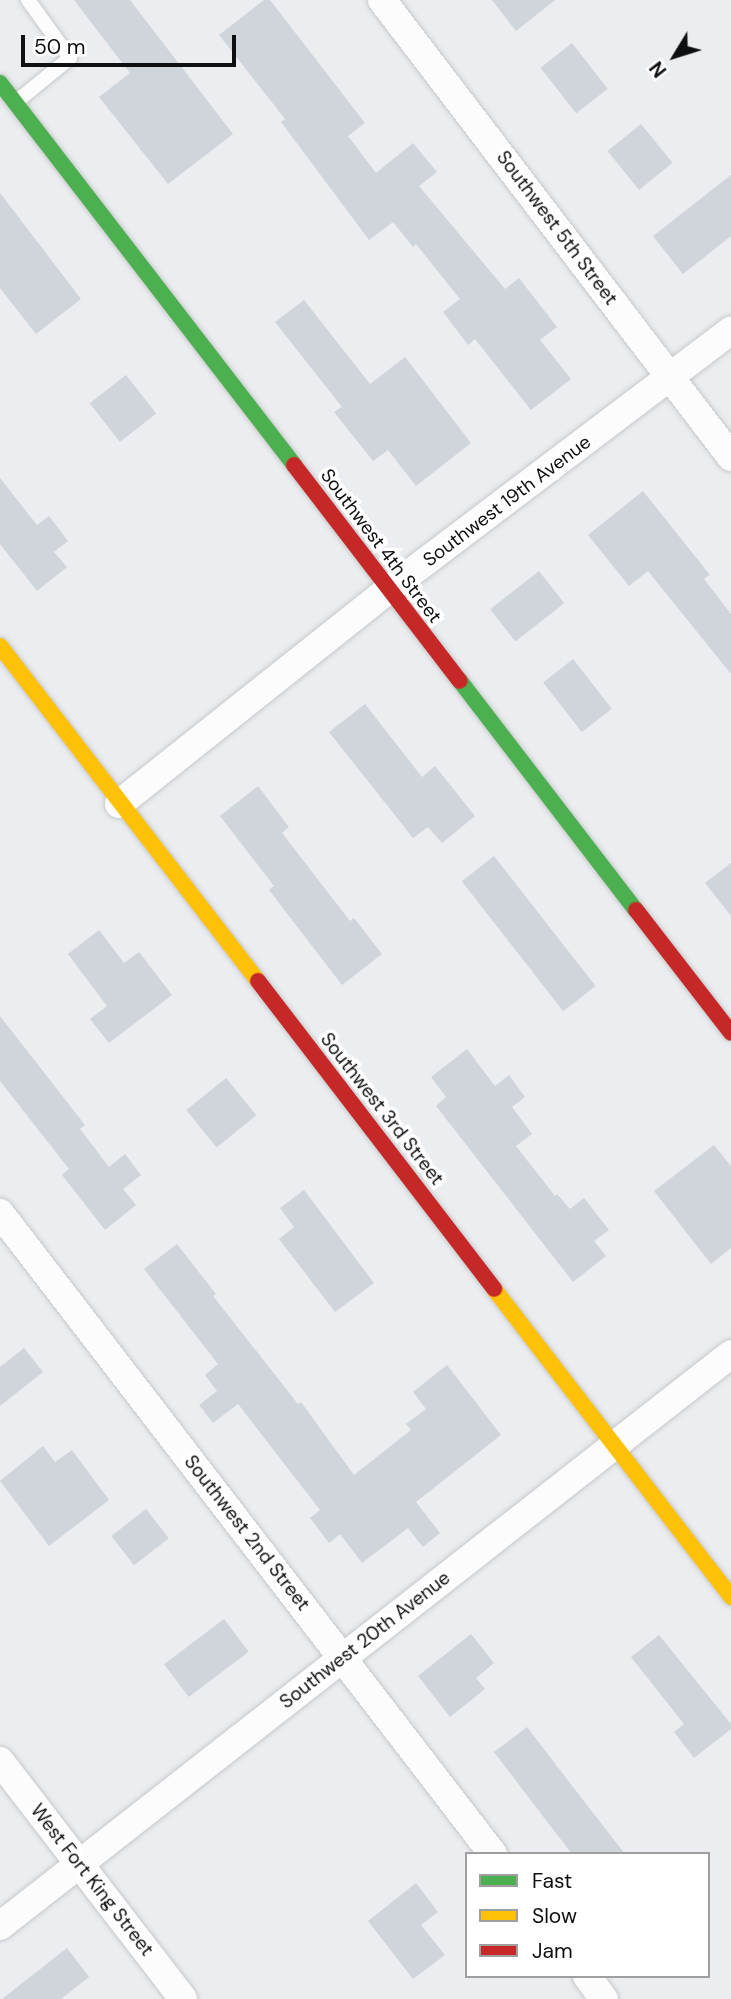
<!DOCTYPE html>
<html>
<head>
<meta charset="utf-8">
<style>
  body { margin:0 }
  #map { position:relative; width:731px; height:1999px; overflow:hidden; background:#ebedf0; font-family:"DM Sans",sans-serif }
  div>[style] { position:absolute }
  .building>* { inset:0; background:#d0d4db; transform-origin:0 0 }
  .roads { filter:drop-shadow(0 0 2px #c7c9ca) drop-shadow(0 0 2px #c7c9ca) }
  .lane>* { height:14px; margin:-7px; padding:0 7px; transform-origin:7px; border-radius:7px; background:#fcfcfd }
  .street>* { height:28px; margin:-14px; padding:0 14px; transform-origin:14px; border-radius:14px; background:#fcfcfd }
  .fast>* { height:16px; margin:-8px; padding:0 8px; transform-origin:8px; border-radius:8px; background:#4caf50 }
  .slow>* { height:16px; margin:-8px; padding:0 8px; transform-origin:8px; border-radius:8px; background:#ffc107 }
  .jam>* { height:16px; margin:-8px; padding:0 8px; transform-origin:8px; border-radius:8px; background:#c62828 }
  span { translate:-50% -50%; white-space:nowrap; text-align:center; line-height:1.15; -webkit-text-stroke:7px #fff; paint-order:stroke }
  .street-label { font-size:19px; color:#0e0f11 }
  .legend { position:absolute; left:465px; top:1852px; width:245px; height:126px; box-sizing:border-box; background:#fff; border:2px solid #9f9fa0; margin:0; padding:9px 12px; list-style:none; font-size:21px; color:#0e0f11 }
  .legend li { display:flex; align-items:center; gap:14px; height:35px }
  .legend b { width:35px; border:2px solid #9f9fa0 }
  .north { position:absolute; left:640px; top:21px; width:70px; height:70px; -webkit-text-stroke:5px #fff; paint-order:stroke; rotate:232deg; font-size:19px; font-weight:700; line-height:28px; text-align:center; color:#0e0f11 }
  .north::after { content:''; display:block; margin:auto; width:24px; height:32px; background:#0e0f11; clip-path:polygon(50% 0,100% 100%,50% 72%,0 100%) }
  .scale { position:absolute; left:21px; top:35px; width:215px; height:32px; box-sizing:border-box; border:4px solid #0e0f11; border-top:0; padding-left:9px; font-size:21px; line-height:24px; white-space:nowrap; color:#0e0f11; -webkit-text-stroke:5px #fff; paint-order:stroke }
</style>
</head>
<body>
<div id="map">
  <div class="building">
    <i style="clip-path:polygon(74px 0,130px 0,233px 134px,168px 184px,99px 97px,130px 73px)"></i>
    <i style="clip-path:polygon(264px 0,270px 0,365px 123px,348px 136px,376px 173px,413px 143px,437px 172px,419px 186px,505px 289px,519px 278px,557px 327px,540px 340px,571px 379px,531px 410px,475px 339px,468px 345px,443px 312px,460px 299px,416px 244px,413px 247px,393px 222px,369px 240px,281px 122px,285px 119px,219px 35px)"></i>
    <i style="clip-path:polygon(492px 0,555px 0,516px 31px)"></i>
    <i style="left:572px;top:43px;width:58px;height:40px;rotate:52deg"></i>
    <i style="left:641px;top:124px;width:50px;height:43px;rotate:51deg"></i>
    <i style="clip-path:polygon(731px 175px,731px 236px,683px 274px,653px 236px)"></i>
    <i style="clip-path:polygon(0 193px,81px 299px,36px 334px,0 288px)"></i>
    <i style="clip-path:polygon(304px 300px,370px 384px,405px 357px,471px 443px,416px 486px,388px 450px,373px 461px,334px 412px,342px 407px,275px 322px)"></i>
    <i style="left:126px;top:375px;width:49px;height:46px;rotate:52deg"></i>
    <i style="clip-path:polygon(0 478px,37px 525px,49px 516px,68px 541px,54px 552px,67px 567px,37px 591px,0 544px)"></i>
    <i style="clip-path:polygon(643px 491px,710px 575px,704px 579px,731px 614px,731px 674px,648px 571px,629px 586px,588px 535px)"></i>
    <i style="left:539px;top:571px;width:41px;height:62px;rotate:52deg"></i>
    <i style="left:573px;top:659px;width:63px;height:38px;rotate:52deg"></i>
    <i style="clip-path:polygon(365px 704px,422px 777px,435px 766px,475px 816px,442px 843px,428px 827px,413px 838px,329px 732px)"></i>
    <i style="clip-path:polygon(258px 786px,289px 827px,282px 833px,350px 921px,354px 918px,382px 954px,342px 985px,269px 890px,274px 886px,220px 816px)"></i>
    <i style="left:494px;top:856px;width:165px;height:41px;rotate:52deg"></i>
    <i style="clip-path:polygon(731px 863px,731px 916px,705px 883px)"></i>
    <i style="clip-path:polygon(99px 930px,124px 963px,139px 952px,172px 995px,109px 1043px,90px 1019px,107px 1006px,68px 954px)"></i>
    <i style="clip-path:polygon(0 1016px,85px 1125px,80px 1129px,109px 1167px,125px 1154px,141px 1175px,123px 1189px,136px 1205px,105px 1230px,62px 1175px,69px 1169px,0 1081px)"></i>
    <i style="clip-path:polygon(467px 1049px,495px 1086px,509px 1075px,525px 1097px,512px 1107px,532px 1134px,516px 1146px,555px 1196px,557px 1194px,570px 1209px,584px 1198px,609px 1230px,594px 1241px,606px 1256px,573px 1282px,436px 1106px,446px 1097px,431px 1077px)"></i>
    <i style="left:226px;top:1078px;width:48px;height:51px;rotate:51deg"></i>
    <i style="clip-path:polygon(714px 1145px,731px 1166px,731px 1248px,711px 1264px,654px 1191px)"></i>
    <i style="clip-path:polygon(304px 1190px,374px 1283px,335px 1312px,279px 1239px,294px 1227px,280px 1208px)"></i>
    <i style="clip-path:polygon(177px 1244px,216px 1294px,213px 1296px,298px 1404px,301px 1402px,354px 1475px,411px 1430px,406px 1424px,426px 1409px,413px 1392px,447px 1365px,501px 1435px,416px 1502px,440px 1533px,423px 1547px,408px 1528px,362px 1563px,340px 1534px,329px 1543px,310px 1518px,320px 1510px,238px 1404px,213px 1423px,199px 1405px,217px 1391px,205px 1375px,218px 1364px,144px 1269px)"></i>
    <i style="clip-path:polygon(24px 1348px,43px 1372px,0 1406px,0 1367px)"></i>
    <i style="clip-path:polygon(43px 1446px,55px 1462px,72px 1450px,109px 1500px,49px 1546px,0 1481px)"></i>
    <i style="left:146px;top:1509px;width:37px;height:44px;rotate:52deg"></i>
    <i style="left:224px;top:1619px;width:41px;height:75px;rotate:53deg"></i>
    <i style="clip-path:polygon(471px 1634px,494px 1663px,476px 1678px,485px 1689px,450px 1717px,418px 1676px)"></i>
    <i style="clip-path:polygon(659px 1635px,731px 1724px,731px 1729px,694px 1758px,674px 1732px,684px 1724px,631px 1657px)"></i>
    <i style="clip-path:polygon(527px 1727px,590px 1809px,625px 1854px,572px 1854px,539px 1811px,494px 1752px)"></i>
    <i style="clip-path:polygon(416px 1883px,438px 1912px,421px 1925px,445px 1955px,413px 1979px,368px 1921px)"></i>
    <i style="clip-path:polygon(67px 1948px,89px 1977px,61px 1999px,2px 1999px)"></i>
  </div>
  <div class="roads">
    <div class="lane">
      <i style="left:16px;top:102px;width:70px;rotate:-39.2deg"></i>
      <i style="left:70px;top:58px;width:72px;rotate:-125.9deg"></i>
    </div>
    <div class="street">
      <i style="left:382px;top:0;width:575px;rotate:52.63deg"></i>
      <i style="left:119px;top:804px;width:344px;rotate:-38.5deg"></i>
      <i style="left:388px;top:590px;width:430px;rotate:-37.1deg"></i>
      <i style="left:0;top:1213px;width:809px;rotate:52.44deg"></i>
      <i style="left:0;top:1761px;width:300px;rotate:52.4deg"></i>
      <i style="left:0;top:1926px;width:928px;rotate:-38.04deg"></i>
      <i style="left:587px;top:1976px;width:29px;rotate:54deg"></i>
    </div>
    <div class="fast">
      <i style="left:0;top:83px;width:482px;rotate:52.4deg"></i>
      <i style="left:460px;top:681px;width:289px;rotate:52.5deg"></i>
    </div>
    <div class="slow">
      <i style="left:0;top:646px;width:423px;rotate:52.4deg"></i>
      <i style="left:494px;top:1289px;width:389px;rotate:52.4deg"></i>
    </div>
    <div class="jam">
      <i style="left:294px;top:465px;width:272px;rotate:52.5deg"></i>
      <i style="left:636px;top:910px;width:155px;rotate:52.3deg"></i>
      <i style="left:258px;top:981px;width:388px;rotate:52.5deg"></i>
    </div>
  </div>
  <div class="street-label">
    <span style="left:557px;top:228px;rotate:53deg">Southwest 5th Street</span>
    <span style="left:507px;top:501px;rotate:-37deg">Southwest 19th Avenue</span>
    <span style="left:381px;top:546px;rotate:53deg">Southwest 4th Street</span>
    <span style="left:382px;top:1109px;rotate:52deg">Southwest 3rd Street</span>
    <span style="left:247px;top:1533px;rotate:52deg">Southwest 2nd Street</span>
    <span style="left:365px;top:1640px;rotate:-38deg">Southwest 20th Avenue</span>
    <span style="left:92px;top:1880px;rotate:52deg">West Fort King Street</span>
  </div>
  <ul class="legend">
  <li><b style="height:9px;background:#4caf50"></b>Fast</li>
  <li><b style="height:9px;background:#ffc107"></b>Slow</li>
  <li><b style="height:9px;background:#c62828"></b>Jam</li>
  </ul>
  <div class="north">N</div>
  <div class="scale">50 m</div>
</div>
</body>
</html>
